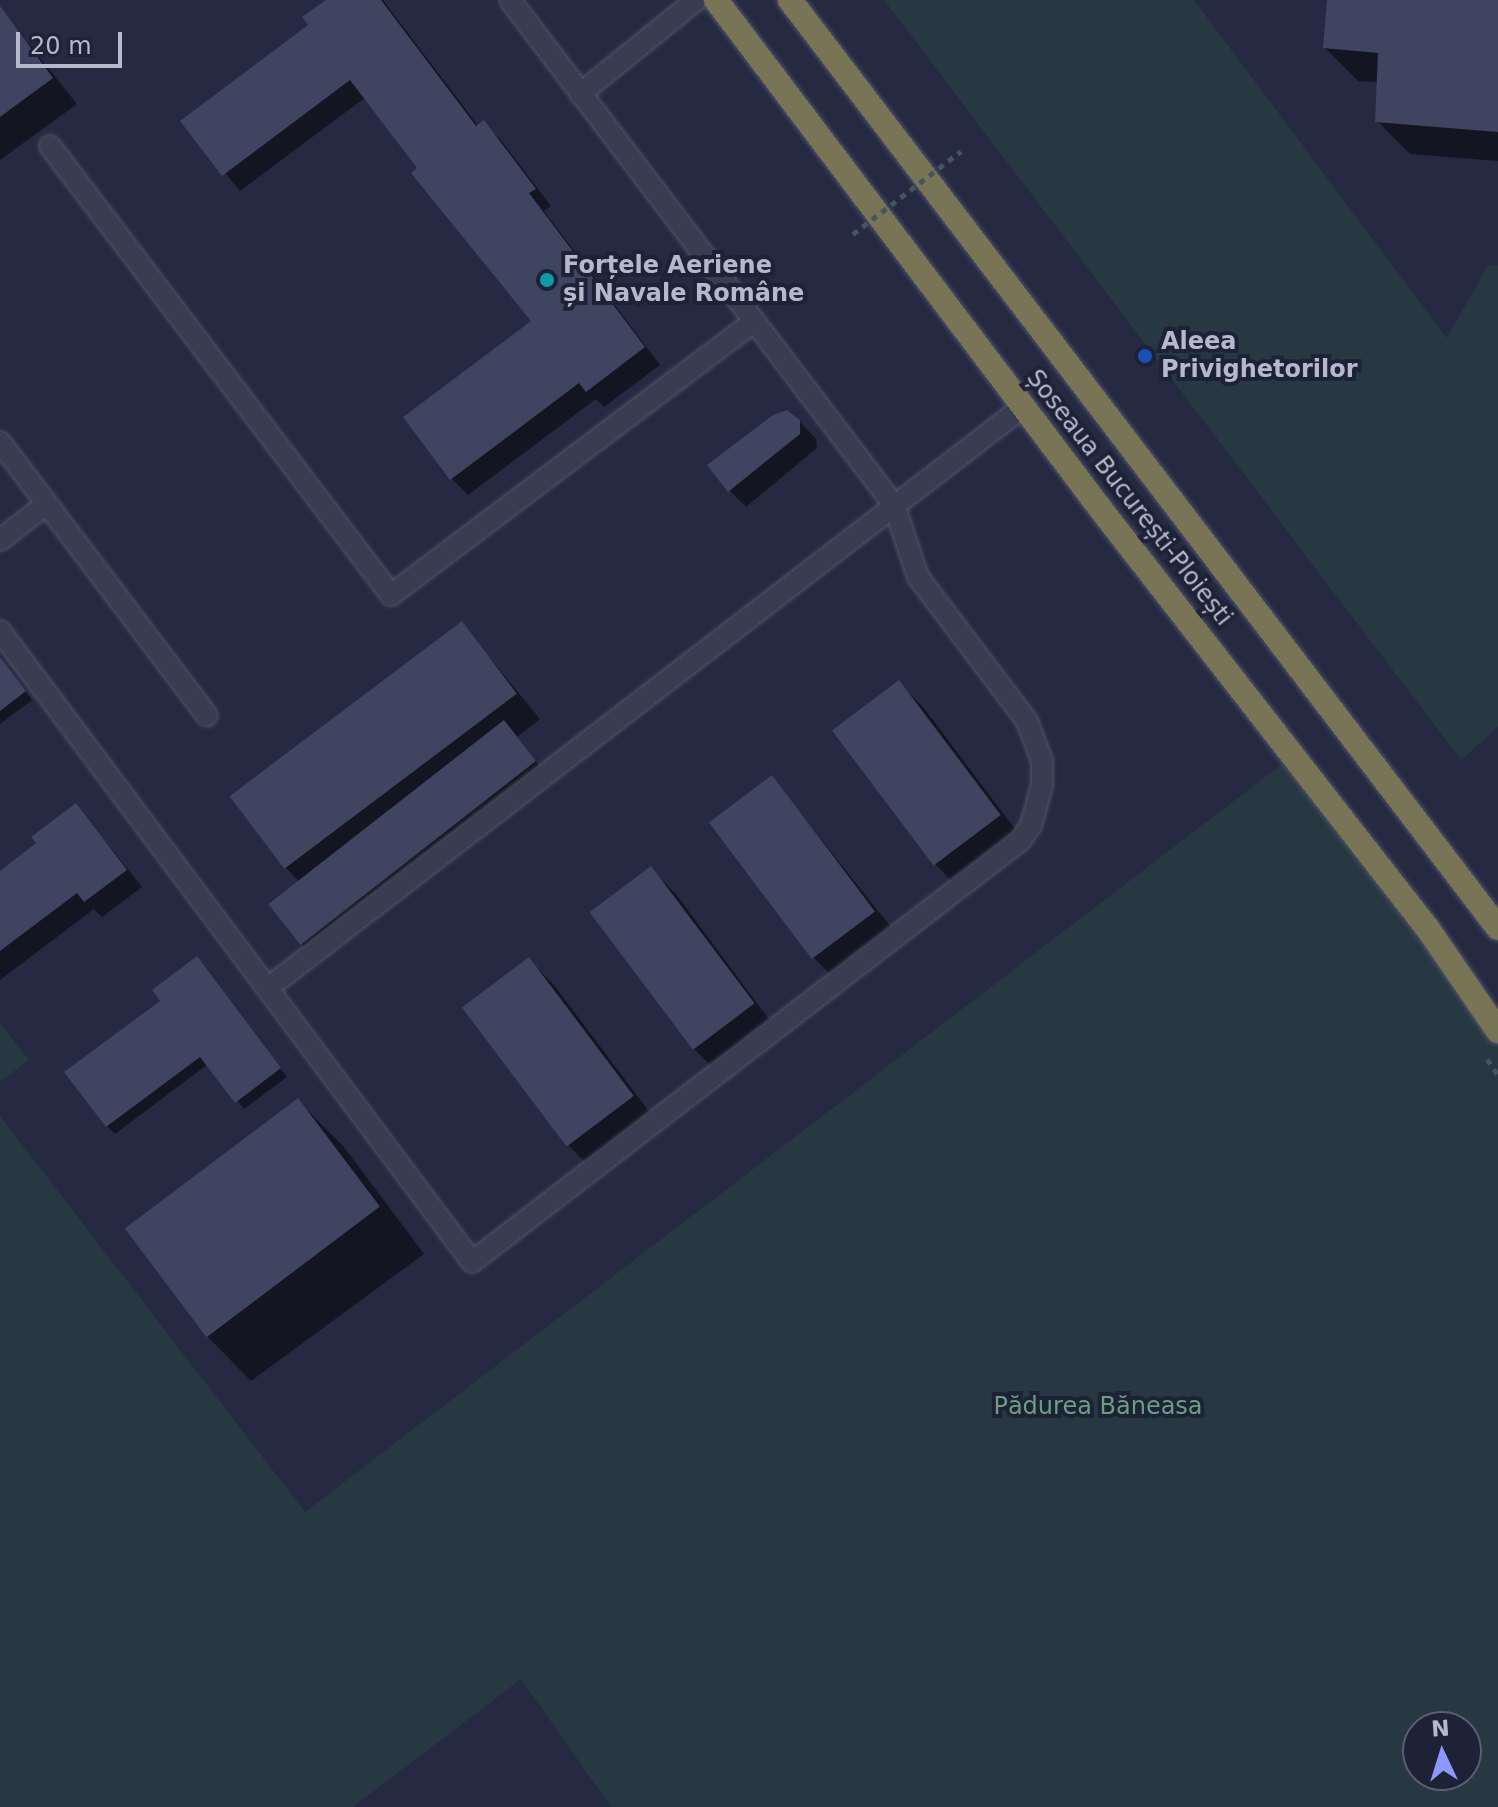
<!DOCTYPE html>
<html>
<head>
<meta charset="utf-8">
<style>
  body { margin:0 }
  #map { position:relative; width:1498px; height:1807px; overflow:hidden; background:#252942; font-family:"DejaVu Sans",sans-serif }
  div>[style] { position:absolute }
  .green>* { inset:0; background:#273843 }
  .shadow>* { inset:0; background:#0007 }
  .building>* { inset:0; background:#3f4460; transform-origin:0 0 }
  .path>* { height:5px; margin-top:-2.5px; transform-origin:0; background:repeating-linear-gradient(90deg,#455560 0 6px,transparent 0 12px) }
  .roads { filter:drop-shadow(0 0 2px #515569) drop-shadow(0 0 2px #515569) }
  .lane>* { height:20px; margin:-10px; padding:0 10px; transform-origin:10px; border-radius:10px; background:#393d51 }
  .highway>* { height:24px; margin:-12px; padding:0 12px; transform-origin:12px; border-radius:12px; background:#787456 }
  .path-bridge>* { height:5px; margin-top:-2.5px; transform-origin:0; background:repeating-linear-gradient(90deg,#455560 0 6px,transparent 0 12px) }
  .dots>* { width:22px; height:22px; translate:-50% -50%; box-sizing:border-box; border:4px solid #1e2237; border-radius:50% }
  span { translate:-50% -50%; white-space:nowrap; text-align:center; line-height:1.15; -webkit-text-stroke:8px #1e2237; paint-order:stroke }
  .poi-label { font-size:24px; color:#b6b9cc; font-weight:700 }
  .left { translate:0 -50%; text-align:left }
  .street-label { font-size:24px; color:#b6b9cc }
  .park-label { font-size:24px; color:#6c9d85 }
  .north { position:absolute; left:1402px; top:1711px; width:80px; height:80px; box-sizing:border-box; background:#1e2237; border:2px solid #5b5e73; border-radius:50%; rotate:356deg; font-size:22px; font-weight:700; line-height:32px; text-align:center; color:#b6b9cc }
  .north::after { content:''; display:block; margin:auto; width:28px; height:36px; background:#8b98fc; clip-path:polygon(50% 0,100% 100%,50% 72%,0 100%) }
  .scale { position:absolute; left:16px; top:32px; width:106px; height:36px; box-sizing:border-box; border:4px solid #b6b9cc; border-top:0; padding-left:10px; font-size:24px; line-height:28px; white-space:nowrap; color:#b6b9cc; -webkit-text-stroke:6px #1e2237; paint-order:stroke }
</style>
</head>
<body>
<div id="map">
  <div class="green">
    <i style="clip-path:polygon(884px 0,1194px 0,1447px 338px,1488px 265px,1498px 266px,1498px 727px,1461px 760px)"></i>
    <i style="clip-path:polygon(evenodd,1294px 755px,1498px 1037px,1498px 1807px,611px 1807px,521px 1679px,353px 1807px,0 1807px,0 1116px,305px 1512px,1294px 755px,1418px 1727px,1466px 1727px,1466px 1775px,1418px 1775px,1418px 1727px)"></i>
    <i style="clip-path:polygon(0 1023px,29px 1060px,0 1082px)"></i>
  </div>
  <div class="shadow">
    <i style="clip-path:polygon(329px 0,383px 0,479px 127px,484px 123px,500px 139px,551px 206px,544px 211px,660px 365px,604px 407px,596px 399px,468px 495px,451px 478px,534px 321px,366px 97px,240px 191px,183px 121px,310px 26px)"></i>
    <i style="clip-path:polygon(1329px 0,1498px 0,1498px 161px,1410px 154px,1377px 121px,1379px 82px,1358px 81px,1325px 48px)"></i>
    <i style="clip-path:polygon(0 8px,77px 104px,0 160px)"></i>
    <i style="clip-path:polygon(799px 421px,816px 439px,817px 448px,746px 507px,729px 490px)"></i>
    <i style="clip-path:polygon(462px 624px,540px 719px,517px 737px,542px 769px,307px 949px,299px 941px,298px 880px,286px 868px)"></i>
    <i style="clip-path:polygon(0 657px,32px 700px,0 724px)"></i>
    <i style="clip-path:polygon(899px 683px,924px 708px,1024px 841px,960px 889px,935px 864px,834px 731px)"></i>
    <i style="clip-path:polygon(772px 778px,899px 937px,838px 982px,813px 957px)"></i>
    <i style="clip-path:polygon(76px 805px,142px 887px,102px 917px,94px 909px,0 980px,0 873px,39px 844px)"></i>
    <i style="clip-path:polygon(651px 869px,676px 894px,777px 1030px,719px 1074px,694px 1049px)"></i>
    <i style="clip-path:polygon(529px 960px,554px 985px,657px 1122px,593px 1170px,568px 1145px)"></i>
    <i style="clip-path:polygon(205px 967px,287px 1077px,244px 1109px,208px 1064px,115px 1134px,107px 1126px)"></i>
    <i style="clip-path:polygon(298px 1101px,344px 1147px,424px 1254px,251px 1381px,205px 1334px)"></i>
  </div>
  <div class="building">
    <i style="clip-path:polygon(326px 0,381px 0,476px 126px,484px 120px,536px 189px,529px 193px,645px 347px,586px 392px,579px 383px,450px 480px,403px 417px,531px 321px,411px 173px,417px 168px,350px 80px,222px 176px,180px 121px,308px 25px,302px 17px)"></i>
    <i style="clip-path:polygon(1327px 0,1498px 0,1498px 132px,1375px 122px,1378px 53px,1323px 48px)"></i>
    <i style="clip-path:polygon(0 6px,53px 78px,0 117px)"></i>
    <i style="clip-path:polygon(787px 410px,800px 420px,800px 434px,728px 492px,707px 465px,773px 415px)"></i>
    <i style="left:462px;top:621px;width:91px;height:291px;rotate:53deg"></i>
    <i style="clip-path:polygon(0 657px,26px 691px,0 711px)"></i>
    <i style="left:899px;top:680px;width:169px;height:84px;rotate:53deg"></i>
    <i style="left:504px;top:720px;width:52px;height:299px;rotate:52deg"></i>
    <i style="left:772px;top:775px;width:171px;height:79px;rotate:53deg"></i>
    <i style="clip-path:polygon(76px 803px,127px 870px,84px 902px,77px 893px,0 951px,0 871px,36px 843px,31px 837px)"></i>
    <i style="left:651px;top:866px;width:172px;height:77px;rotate:53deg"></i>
    <i style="clip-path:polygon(197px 956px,281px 1068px,235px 1103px,200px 1057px,106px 1127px,64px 1072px,160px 1001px,152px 990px)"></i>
    <i style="left:529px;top:957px;width:174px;height:84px;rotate:53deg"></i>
    <i style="left:298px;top:1098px;width:136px;height:217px;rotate:53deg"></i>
  </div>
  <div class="path">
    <i style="left:1487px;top:1059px;width:19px;rotate:55deg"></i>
  </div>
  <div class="roads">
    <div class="lane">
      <i style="left:580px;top:94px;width:149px;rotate:-39deg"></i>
      <i style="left:50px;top:146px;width:564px;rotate:52.78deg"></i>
      <i style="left:391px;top:595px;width:455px;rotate:-37deg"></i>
      <i style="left:0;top:442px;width:343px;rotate:52.9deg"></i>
      <i style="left:0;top:540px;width:59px;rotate:-37.5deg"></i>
      <i style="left:0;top:631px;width:788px;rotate:53.2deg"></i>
      <i style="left:472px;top:1262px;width:692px;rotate:-37.55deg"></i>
      <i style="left:1021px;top:840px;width:18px;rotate:-56deg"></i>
      <i style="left:1031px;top:825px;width:41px;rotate:-74.6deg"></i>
      <i style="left:1042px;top:785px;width:24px;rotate:-90deg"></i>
      <i style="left:1042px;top:761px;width:43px;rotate:-110.6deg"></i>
      <i style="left:1027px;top:721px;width:181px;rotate:-127.1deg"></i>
      <i style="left:918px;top:577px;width:76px;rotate:-108.4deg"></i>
      <i style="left:894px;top:505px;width:634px;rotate:-127.25deg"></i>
      <i style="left:268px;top:988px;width:953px;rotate:-37.58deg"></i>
    </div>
    <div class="highway">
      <i style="left:716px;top:0;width:647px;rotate:52.92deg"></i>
      <i style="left:1106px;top:516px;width:524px;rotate:52.06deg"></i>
      <i style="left:1428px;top:929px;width:124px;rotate:55.5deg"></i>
      <i style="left:790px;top:0;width:1167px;rotate:52.66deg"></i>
    </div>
  </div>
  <div class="path-bridge">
    <i style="left:853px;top:234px;width:136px;rotate:-37.5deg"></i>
  </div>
  <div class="dots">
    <i style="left:547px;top:280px;background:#0f9aa8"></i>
    <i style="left:1145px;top:356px;background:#1a4fb4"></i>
  </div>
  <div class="poi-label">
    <span class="left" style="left:563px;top:280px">Forțele Aeriene<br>și Navale Române</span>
    <span class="left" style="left:1161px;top:356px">Aleea<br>Privighetorilor</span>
  </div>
  <div class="street-label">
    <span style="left:1129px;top:498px;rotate:52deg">Șoseaua București-Ploiești</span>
  </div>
  <div class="park-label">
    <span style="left:1098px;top:1407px">Pădurea Băneasa</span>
  </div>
  <div class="north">N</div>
  <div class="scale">20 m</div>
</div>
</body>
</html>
